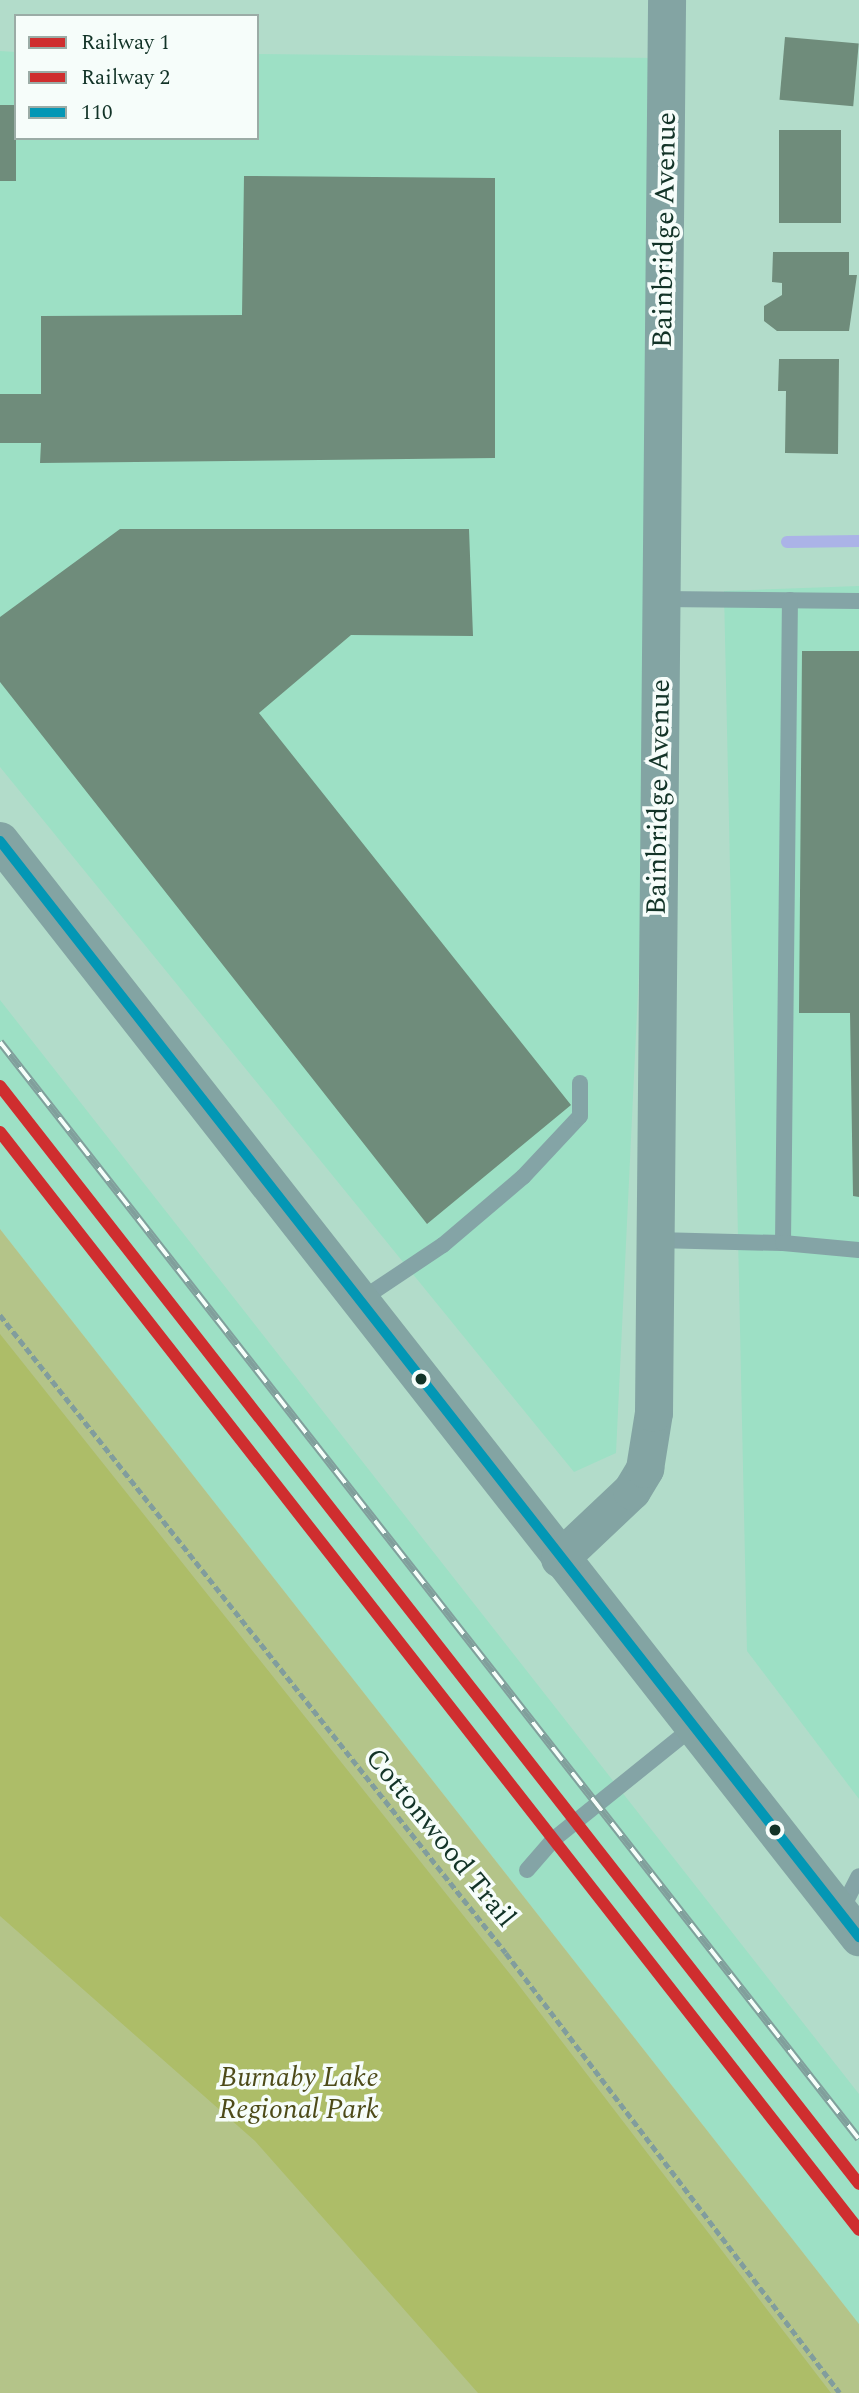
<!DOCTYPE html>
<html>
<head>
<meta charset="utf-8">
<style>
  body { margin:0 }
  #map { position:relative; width:859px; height:2393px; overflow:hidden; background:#b2dcca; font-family:Spectral,serif }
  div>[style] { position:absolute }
  .built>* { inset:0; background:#9de0c5 }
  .green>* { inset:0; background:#b4c489 }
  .forest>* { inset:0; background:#adbd68 }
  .stream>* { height:12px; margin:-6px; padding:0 6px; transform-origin:6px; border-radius:6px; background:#abb3e7 }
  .building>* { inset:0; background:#6f8c7b; transform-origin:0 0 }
  .path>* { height:4.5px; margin-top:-2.25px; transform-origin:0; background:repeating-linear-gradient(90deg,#819d9d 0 7px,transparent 0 10.5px) }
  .lane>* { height:16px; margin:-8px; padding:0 8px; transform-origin:8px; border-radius:8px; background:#84a4a6 }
  .secondary>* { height:38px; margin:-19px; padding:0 19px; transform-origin:19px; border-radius:19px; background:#83a4a3 }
  .rail>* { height:8px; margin-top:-4px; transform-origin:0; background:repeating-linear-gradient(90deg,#f6fdfa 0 16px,#819f9c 0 32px); box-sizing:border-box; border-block:2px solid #819f9c }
  .bus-1>* { height:10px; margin:-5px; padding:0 5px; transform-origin:5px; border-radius:5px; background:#0397b5 }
  .rail-1>* { height:12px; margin:-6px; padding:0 6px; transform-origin:6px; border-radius:6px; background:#cf2e2f }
  .rail-2>* { height:12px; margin:-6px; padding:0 6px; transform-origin:6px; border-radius:6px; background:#cf2e2f }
  .dots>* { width:19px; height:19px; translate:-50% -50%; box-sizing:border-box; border:4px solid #f6fdfa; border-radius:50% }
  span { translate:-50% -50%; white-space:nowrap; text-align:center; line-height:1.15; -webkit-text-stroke:7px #f6fdfa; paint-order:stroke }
  .street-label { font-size:28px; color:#123327 }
  .park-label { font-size:28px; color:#4d4b19; font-style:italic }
  .legend { position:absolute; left:14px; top:14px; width:245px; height:126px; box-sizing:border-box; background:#f6fdfa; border:2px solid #9baca6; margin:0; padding:9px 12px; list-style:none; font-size:21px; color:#123327 }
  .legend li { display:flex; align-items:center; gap:14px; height:35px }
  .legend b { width:35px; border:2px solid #9baca6 }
</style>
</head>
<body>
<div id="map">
  <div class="built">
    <i style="clip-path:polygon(0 51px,16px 52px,16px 138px,257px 138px,257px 54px,659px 58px,658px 573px,616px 1453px,574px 1472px,0 767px)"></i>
    <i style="clip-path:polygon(859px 586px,859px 1799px,747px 1651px,724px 591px)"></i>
    <i style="clip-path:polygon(0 1000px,859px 2094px,859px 2324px,0 1229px)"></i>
  </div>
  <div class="green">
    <i style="clip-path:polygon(0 1229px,859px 2324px,859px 2393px,0 2393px)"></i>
  </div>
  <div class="forest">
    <i style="clip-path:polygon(0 1334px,514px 1979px,831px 2393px,478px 2393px,255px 2141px,0 1916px)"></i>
  </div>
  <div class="stream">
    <i style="left:787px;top:542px;width:72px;rotate:-0.8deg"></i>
  </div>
  <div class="building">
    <i style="left:785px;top:37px;width:74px;height:63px;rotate:5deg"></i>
    <i style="left:0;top:105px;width:16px;height:76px"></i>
    <i style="left:779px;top:130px;width:62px;height:93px"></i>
    <i style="clip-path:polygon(244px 176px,495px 178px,495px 458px,40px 463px,41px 443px,0 443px,0 394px,41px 394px,41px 316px,242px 315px)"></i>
    <i style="clip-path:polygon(773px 252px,849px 252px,849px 275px,857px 275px,849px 331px,777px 331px,764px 321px,764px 306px,782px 295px,782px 283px,772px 282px)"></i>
    <i style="clip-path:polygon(779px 359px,839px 359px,838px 454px,785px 453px,786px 391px,778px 391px)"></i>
    <i style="clip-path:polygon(120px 529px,469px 529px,473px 636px,351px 635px,259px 713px,571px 1105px,427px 1224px,0 682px,0 617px)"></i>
    <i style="clip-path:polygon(802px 651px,859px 651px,859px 1197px,853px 1196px,850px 1013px,799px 1013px)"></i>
  </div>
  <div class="path">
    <i style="left:0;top:1315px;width:814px;rotate:51.58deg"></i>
    <i style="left:506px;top:1953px;width:552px;rotate:52.8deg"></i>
  </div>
  <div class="lane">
    <i style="left:661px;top:599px;width:198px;rotate:0.6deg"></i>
    <i style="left:656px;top:1240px;width:127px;rotate:1.4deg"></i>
    <i style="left:783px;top:1243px;width:643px;rotate:-89.38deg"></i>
    <i style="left:783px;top:1243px;width:76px;rotate:5.3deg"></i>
    <i style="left:359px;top:1301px;width:101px;rotate:-33.7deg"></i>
    <i style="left:443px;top:1245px;width:105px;rotate:-40.4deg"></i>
    <i style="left:523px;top:1177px;width:83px;rotate:-46.9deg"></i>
    <i style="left:580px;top:1116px;width:33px;rotate:-90deg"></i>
    <i style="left:527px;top:1870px;width:41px;rotate:-48.9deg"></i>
    <i style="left:554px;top:1839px;width:177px;rotate:-38.8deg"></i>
    <i style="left:841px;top:1911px;width:39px;rotate:-63deg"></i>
  </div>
  <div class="secondary">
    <i style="left:0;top:841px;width:1393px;rotate:51.91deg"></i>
    <i style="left:560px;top:1559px;width:99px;rotate:-43.4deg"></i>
    <i style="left:632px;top:1491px;width:26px;rotate:-59deg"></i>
    <i style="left:645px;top:1469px;width:57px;rotate:-80.9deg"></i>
    <i style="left:654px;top:1413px;width:1413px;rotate:-89.47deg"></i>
  </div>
  <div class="rail">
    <i style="left:0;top:1042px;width:1393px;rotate:51.94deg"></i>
  </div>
  <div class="bus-1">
    <i style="left:0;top:841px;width:1393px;rotate:51.91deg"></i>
  </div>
  <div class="rail-1">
    <i style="left:0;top:1086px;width:1394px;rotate:51.96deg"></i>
  </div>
  <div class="rail-2">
    <i style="left:0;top:1132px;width:1394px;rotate:51.96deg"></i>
  </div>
  <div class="dots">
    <i style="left:421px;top:1379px;background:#123327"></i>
    <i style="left:775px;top:1830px;background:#123327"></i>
  </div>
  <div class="street-label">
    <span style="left:665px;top:230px;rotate:-89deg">Bainbridge Avenue</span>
    <span style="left:659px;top:797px;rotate:-89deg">Bainbridge Avenue</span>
    <span style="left:440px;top:1838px;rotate:51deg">Cottonwood Trail</span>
  </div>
  <div class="park-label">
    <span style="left:299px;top:2094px">Burnaby Lake<br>Regional Park</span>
  </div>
  <ul class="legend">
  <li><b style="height:9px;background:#cf2e2f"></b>Railway 1</li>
  <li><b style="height:9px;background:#cf2e2f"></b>Railway 2</li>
  <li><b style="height:9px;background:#0397b5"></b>110</li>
  </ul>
</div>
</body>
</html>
